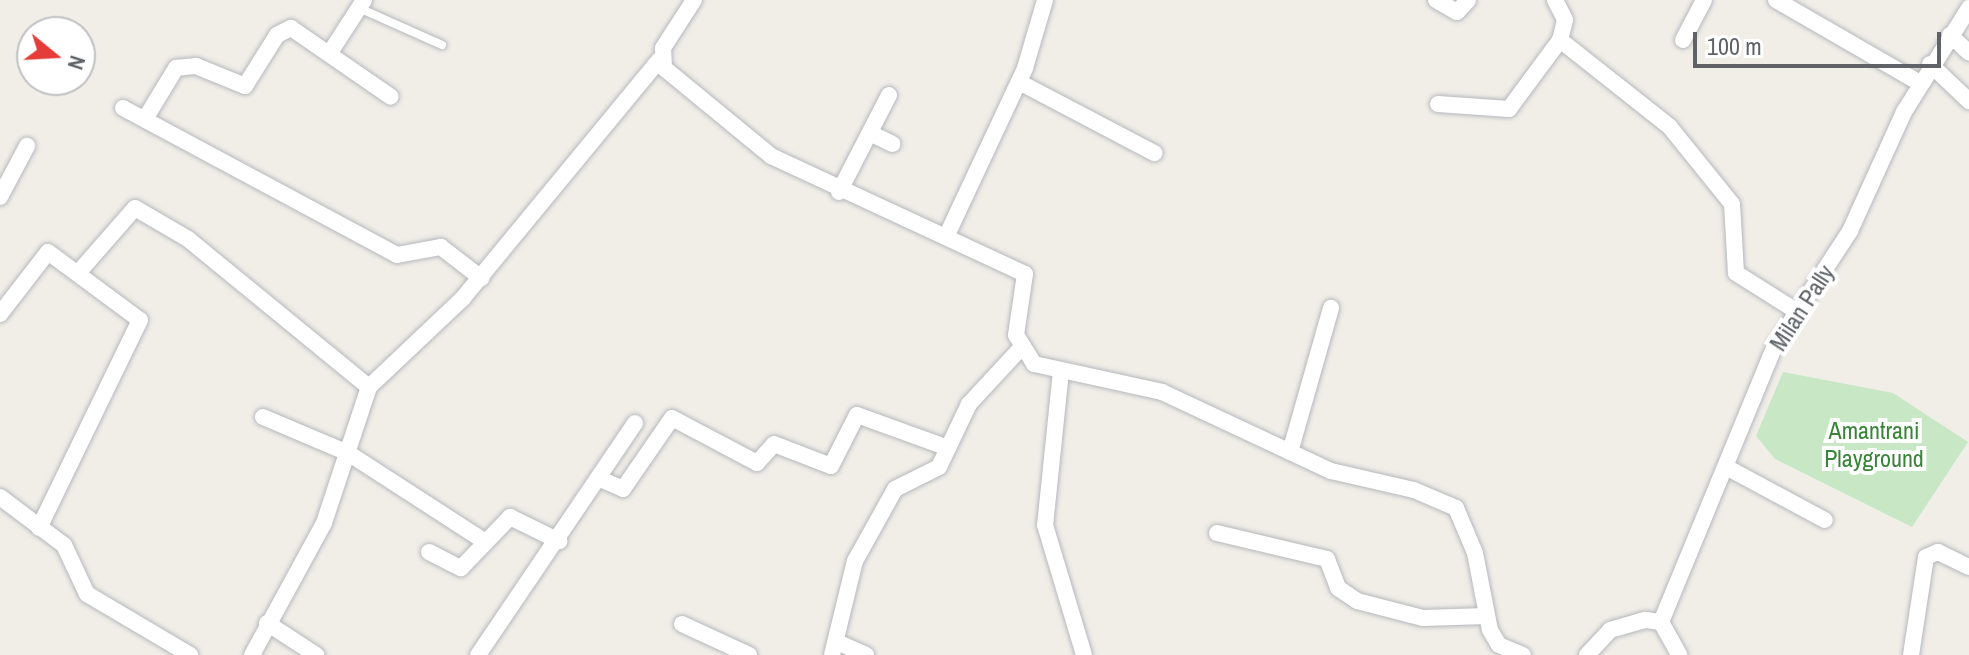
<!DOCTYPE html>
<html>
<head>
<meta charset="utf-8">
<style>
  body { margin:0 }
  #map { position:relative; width:1969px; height:655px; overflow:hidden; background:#f1eee8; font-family:"Archivo Narrow",sans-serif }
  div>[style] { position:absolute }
  .green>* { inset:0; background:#c7e7c5 }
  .roads { filter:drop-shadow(0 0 2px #b5b8bc) drop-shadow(0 0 2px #b5b8bc) }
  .service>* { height:8px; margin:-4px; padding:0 4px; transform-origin:4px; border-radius:4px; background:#fff }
  .minor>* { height:16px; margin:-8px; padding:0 8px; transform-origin:8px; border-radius:8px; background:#fff }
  span { translate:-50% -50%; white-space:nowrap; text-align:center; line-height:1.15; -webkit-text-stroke:8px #fff; paint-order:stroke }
  .street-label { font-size:24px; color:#5f6367 }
  .park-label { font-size:24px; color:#398538 }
  .north { position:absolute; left:16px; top:16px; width:80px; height:80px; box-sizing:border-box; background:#fff; border:2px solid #bfc1c2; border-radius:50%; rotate:108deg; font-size:22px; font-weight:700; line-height:32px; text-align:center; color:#5f6367 }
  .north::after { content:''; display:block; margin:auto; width:28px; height:36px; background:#e53c39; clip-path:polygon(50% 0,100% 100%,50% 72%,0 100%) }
  .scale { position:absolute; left:1693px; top:32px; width:248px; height:36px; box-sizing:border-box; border:4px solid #5f6367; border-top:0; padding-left:10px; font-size:24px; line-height:28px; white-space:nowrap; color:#5f6367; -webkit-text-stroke:6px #fff; paint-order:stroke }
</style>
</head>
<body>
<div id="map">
  <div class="green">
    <i style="clip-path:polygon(1783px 372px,1893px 393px,1968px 442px,1912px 527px,1775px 459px,1756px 436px)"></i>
  </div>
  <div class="roads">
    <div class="service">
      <i style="left:359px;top:8px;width:91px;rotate:24deg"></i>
    </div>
    <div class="minor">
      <i style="left:694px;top:0;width:57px;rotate:122.9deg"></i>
      <i style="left:663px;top:48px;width:20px;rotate:87deg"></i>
      <i style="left:664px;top:68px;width:139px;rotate:39.4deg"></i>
      <i style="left:771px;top:156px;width:280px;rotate:24.9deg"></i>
      <i style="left:1025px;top:274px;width:62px;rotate:98.4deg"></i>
      <i style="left:1016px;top:335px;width:34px;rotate:58deg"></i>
      <i style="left:1034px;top:364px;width:131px;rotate:12.3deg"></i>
      <i style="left:1162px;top:392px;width:187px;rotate:25.1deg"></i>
      <i style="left:1331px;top:471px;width:85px;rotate:12.9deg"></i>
      <i style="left:1414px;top:490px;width:46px;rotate:23.2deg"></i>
      <i style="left:1456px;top:508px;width:49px;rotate:67.1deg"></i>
      <i style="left:1475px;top:553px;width:78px;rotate:79deg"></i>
      <i style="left:1490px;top:630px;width:17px;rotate:59deg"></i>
      <i style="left:1499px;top:645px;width:26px;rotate:23deg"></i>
      <i style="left:1436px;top:0;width:24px;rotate:30deg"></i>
      <i style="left:1457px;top:12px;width:16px;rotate:-47deg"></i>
      <i style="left:1555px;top:0;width:22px;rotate:63deg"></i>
      <i style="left:1565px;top:20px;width:21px;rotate:104deg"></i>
      <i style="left:1776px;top:0;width:166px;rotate:30deg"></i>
      <i style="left:1950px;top:35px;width:26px;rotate:43deg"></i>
      <i style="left:1683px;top:40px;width:45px;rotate:-62.3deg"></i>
      <i style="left:331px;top:51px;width:61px;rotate:-57.1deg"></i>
      <i style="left:1930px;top:64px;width:54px;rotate:43.5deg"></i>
      <i style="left:1019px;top:82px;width:153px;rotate:27.7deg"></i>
      <i style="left:1438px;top:104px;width:71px;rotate:4deg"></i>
      <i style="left:1509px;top:109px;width:86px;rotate:-53.5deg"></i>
      <i style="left:1560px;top:40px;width:139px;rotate:38.3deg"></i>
      <i style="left:1669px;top:126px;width:100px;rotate:51.1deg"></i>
      <i style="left:1732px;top:204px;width:69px;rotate:86.7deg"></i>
      <i style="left:1736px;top:273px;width:73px;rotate:32.2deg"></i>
      <i style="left:123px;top:108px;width:311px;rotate:28.2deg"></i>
      <i style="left:397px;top:255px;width:45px;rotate:-10.3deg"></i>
      <i style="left:441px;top:247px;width:51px;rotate:37.8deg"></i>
      <i style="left:145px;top:119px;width:60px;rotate:-58.7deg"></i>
      <i style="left:176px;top:68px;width:20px;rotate:-6deg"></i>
      <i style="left:196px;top:66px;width:53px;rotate:22.2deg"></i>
      <i style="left:245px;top:86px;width:60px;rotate:-57.9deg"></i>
      <i style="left:277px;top:35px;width:16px;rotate:-27deg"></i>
      <i style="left:291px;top:28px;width:121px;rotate:34.6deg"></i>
      <i style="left:870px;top:133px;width:25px;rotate:26deg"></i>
      <i style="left:839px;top:192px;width:109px;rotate:-62.7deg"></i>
      <i style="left:0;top:197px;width:58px;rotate:-62.1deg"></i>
      <i style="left:946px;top:237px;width:187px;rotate:-64.9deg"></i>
      <i style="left:1025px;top:68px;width:71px;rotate:-73.6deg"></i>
      <i style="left:78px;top:273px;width:86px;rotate:-48.8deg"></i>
      <i style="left:135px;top:208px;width:61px;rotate:30.3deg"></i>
      <i style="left:188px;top:239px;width:234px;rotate:39.3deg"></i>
      <i style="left:0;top:314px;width:78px;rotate:-52.3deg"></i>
      <i style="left:48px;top:252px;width:114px;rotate:36.5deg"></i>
      <i style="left:140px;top:320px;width:231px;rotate:115.9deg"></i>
      <i style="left:1061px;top:371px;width:155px;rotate:95.9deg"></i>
      <i style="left:1045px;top:525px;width:136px;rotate:73.3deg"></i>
      <i style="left:263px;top:417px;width:92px;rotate:23deg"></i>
      <i style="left:348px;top:453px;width:162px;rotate:32.9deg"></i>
      <i style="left:1290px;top:452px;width:150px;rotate:-74.1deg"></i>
      <i style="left:1726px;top:467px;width:112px;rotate:28.2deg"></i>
      <i style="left:600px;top:479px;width:25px;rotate:23deg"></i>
      <i style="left:623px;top:489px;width:86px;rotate:-55.4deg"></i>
      <i style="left:672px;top:418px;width:96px;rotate:27.9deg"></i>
      <i style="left:757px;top:463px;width:25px;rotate:-48deg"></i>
      <i style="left:774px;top:444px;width:61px;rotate:21.1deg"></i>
      <i style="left:831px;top:466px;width:57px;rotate:-63deg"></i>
      <i style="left:857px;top:415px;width:97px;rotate:19.9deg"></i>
      <i style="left:0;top:497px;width:80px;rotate:36.9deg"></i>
      <i style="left:64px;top:545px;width:54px;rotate:64.9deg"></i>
      <i style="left:87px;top:594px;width:120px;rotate:30.6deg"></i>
      <i style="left:1217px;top:533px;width:113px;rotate:13.3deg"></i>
      <i style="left:1327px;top:559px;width:31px;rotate:69deg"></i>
      <i style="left:1338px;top:588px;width:23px;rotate:34deg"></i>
      <i style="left:1357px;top:601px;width:68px;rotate:14.4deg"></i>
      <i style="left:1423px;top:618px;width:64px;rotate:-1.8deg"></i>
      <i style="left:429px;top:552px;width:36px;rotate:27deg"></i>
      <i style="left:461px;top:568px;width:71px;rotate:-46.1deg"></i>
      <i style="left:510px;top:517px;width:55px;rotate:26.1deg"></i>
      <i style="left:1661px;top:622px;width:299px;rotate:-67.6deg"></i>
      <i style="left:1775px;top:346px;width:137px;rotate:-56.9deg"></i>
      <i style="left:1850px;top:231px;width:131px;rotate:-65.6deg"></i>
      <i style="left:1904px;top:112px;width:123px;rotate:-58deg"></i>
      <i style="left:267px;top:623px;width:59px;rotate:33.1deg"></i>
      <i style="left:682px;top:624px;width:74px;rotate:24.8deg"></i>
      <i style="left:837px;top:642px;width:32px;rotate:24deg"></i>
      <i style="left:252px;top:655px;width:150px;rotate:-61.4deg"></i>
      <i style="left:324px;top:523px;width:143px;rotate:-71.7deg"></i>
      <i style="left:369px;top:387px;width:129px;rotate:-43.4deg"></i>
      <i style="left:463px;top:298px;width:308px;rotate:-50.5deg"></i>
      <i style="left:478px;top:655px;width:280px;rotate:-55.9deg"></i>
      <i style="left:832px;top:655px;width:97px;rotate:-76.3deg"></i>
      <i style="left:855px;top:561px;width:82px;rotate:-60.9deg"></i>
      <i style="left:895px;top:489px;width:49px;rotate:-26.6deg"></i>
      <i style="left:939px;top:467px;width:70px;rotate:-64.5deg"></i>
      <i style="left:969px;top:404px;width:75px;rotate:-47.2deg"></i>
      <i style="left:1587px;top:655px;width:34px;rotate:-47deg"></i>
      <i style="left:1610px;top:630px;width:37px;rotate:-16deg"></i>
      <i style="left:1646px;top:620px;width:15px;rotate:8deg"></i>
      <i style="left:1661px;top:622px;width:38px;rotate:61deg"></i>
      <i style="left:1911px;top:655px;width:99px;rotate:-81.3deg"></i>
      <i style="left:1926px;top:557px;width:13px;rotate:-23deg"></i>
      <i style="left:1938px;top:552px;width:34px;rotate:26deg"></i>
    </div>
  </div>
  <div class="street-label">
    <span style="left:1802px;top:308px;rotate:-57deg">Milan Pally</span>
  </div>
  <div class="park-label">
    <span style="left:1874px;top:445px">Amantrani<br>Playground</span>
  </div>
  <div class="north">N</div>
  <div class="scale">100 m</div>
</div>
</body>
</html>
